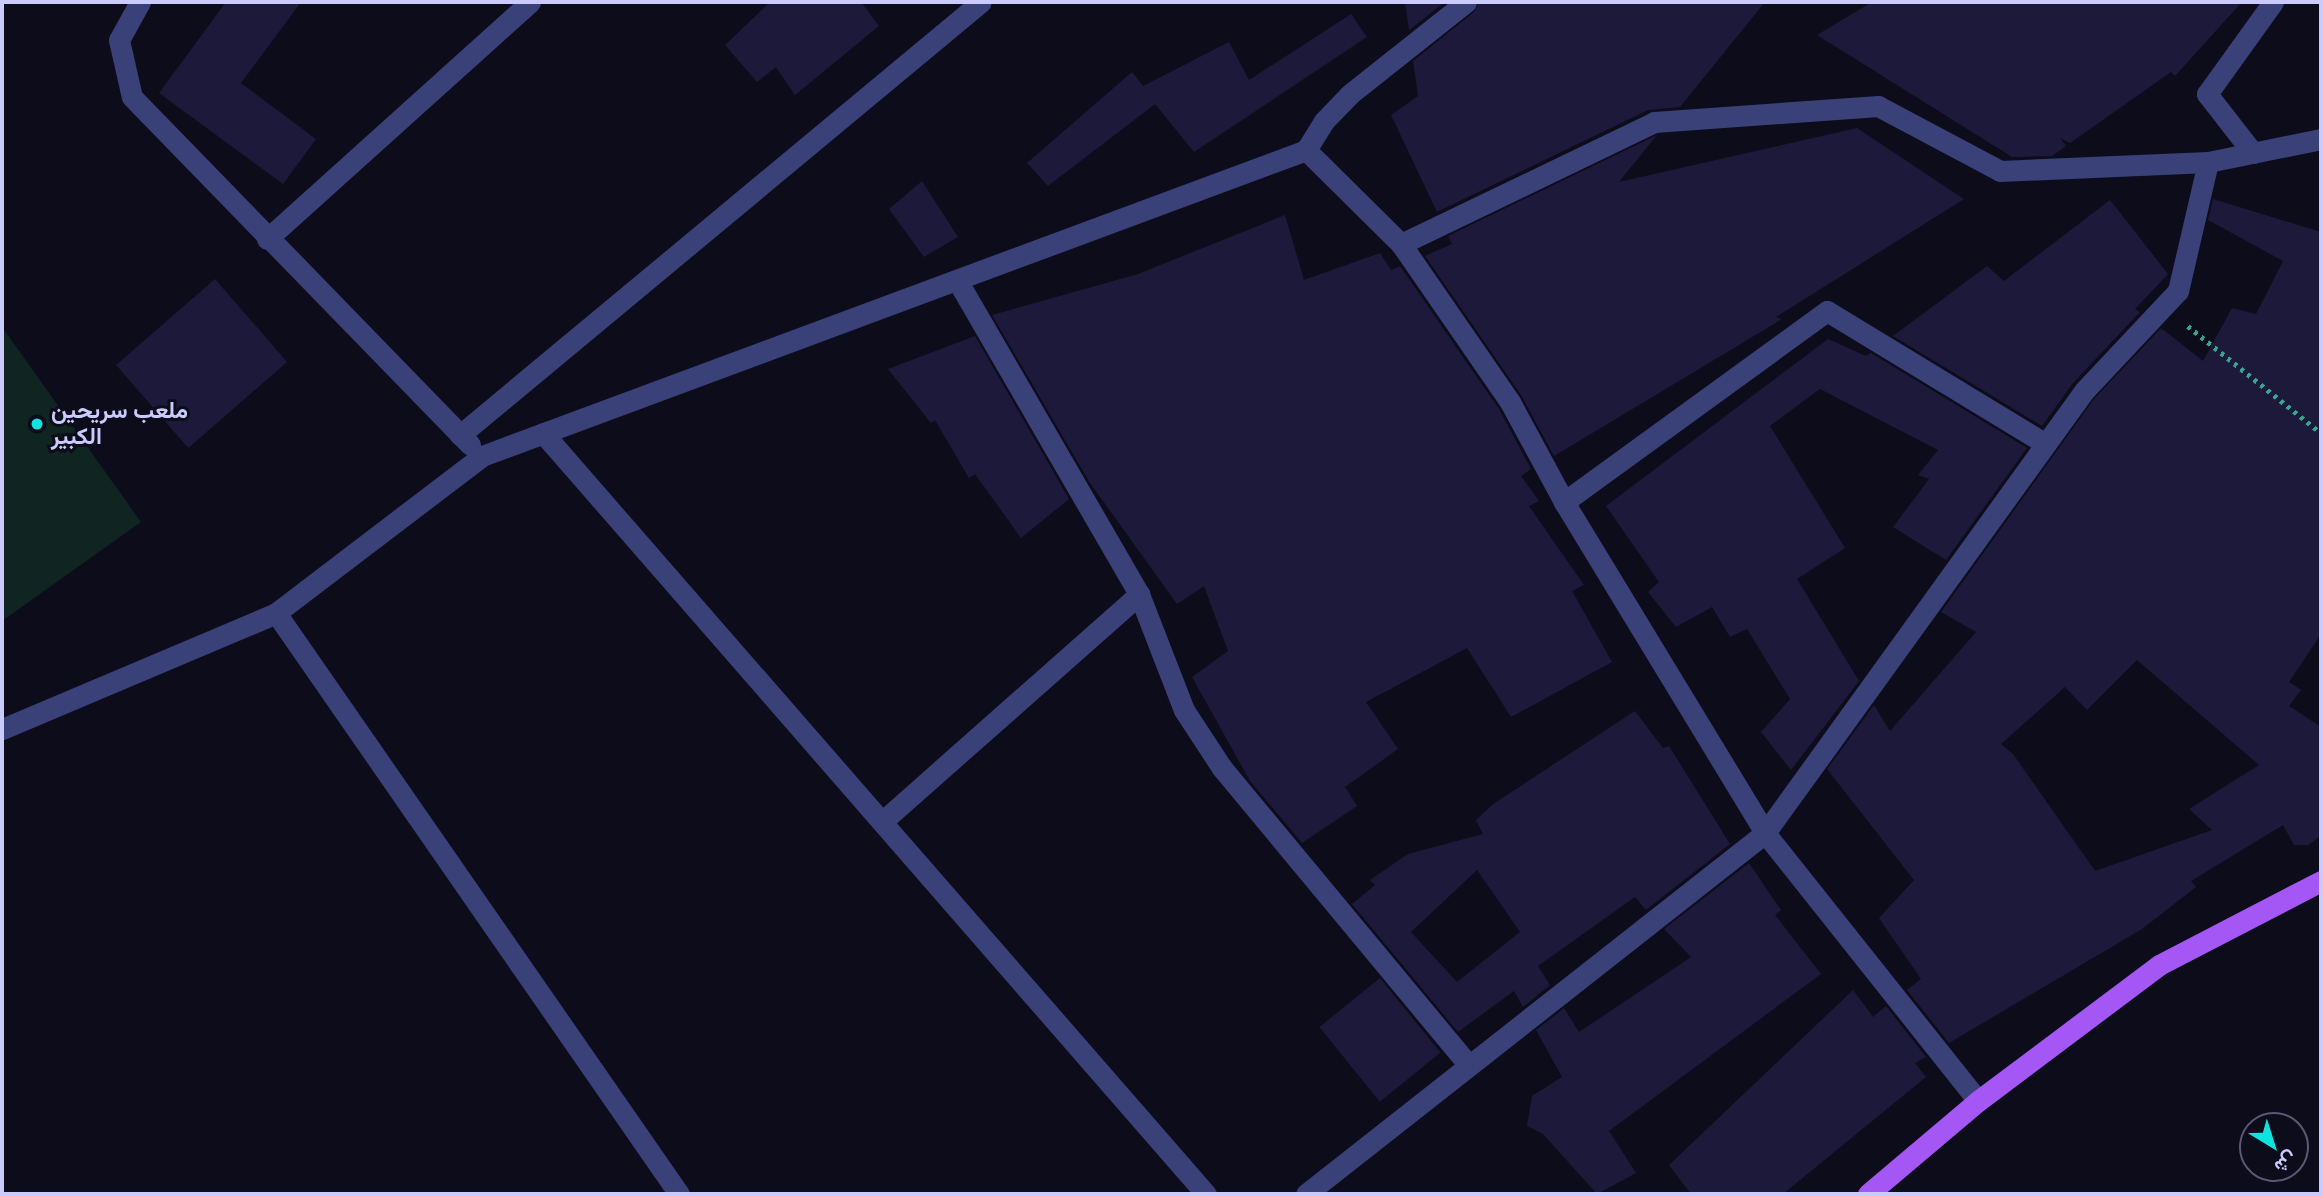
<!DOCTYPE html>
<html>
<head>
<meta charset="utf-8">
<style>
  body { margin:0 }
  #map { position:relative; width:2323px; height:1196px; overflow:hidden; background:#0d0c1b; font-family:Karla,Vazirmatn,sans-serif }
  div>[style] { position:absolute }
  .green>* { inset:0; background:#102521 }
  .building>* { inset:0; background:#1c193b; transform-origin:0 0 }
  .path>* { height:4.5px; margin-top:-2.25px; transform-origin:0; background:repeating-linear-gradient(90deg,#33a690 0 3.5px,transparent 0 8.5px) }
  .minor>* { height:21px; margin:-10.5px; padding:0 10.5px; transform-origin:10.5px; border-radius:10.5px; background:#3a4078 }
  .major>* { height:21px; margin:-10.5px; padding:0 10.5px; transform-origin:10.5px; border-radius:10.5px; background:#a557f5 }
  .dots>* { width:19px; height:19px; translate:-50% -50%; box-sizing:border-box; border:4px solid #0d0c1b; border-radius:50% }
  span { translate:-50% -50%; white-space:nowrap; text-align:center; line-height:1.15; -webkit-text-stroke:6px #0d0c1b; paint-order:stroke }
  .poi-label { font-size:23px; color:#cacbfc; font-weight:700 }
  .left { translate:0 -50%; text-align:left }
  .frame { position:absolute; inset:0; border:4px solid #cacbfc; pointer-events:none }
  .north { position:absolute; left:2239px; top:1112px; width:70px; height:70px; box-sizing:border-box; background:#0d0c1b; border:2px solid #595875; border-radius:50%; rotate:142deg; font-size:19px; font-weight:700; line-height:28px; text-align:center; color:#cacbfc }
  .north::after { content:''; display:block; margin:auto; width:24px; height:32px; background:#0ee4dd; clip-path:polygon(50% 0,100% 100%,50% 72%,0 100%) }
</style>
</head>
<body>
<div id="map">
  <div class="green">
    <i style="clip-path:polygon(2px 327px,141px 522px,2px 621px)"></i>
  </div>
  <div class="building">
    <i style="clip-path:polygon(226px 2px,301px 2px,241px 83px,316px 139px,283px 184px,159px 93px)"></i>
    <i style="clip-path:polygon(770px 2px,861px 2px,879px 26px,795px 95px,776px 67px,757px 82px,725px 45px)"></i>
    <i style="clip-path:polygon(1405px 2px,1445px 2px,1409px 30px)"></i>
    <i style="clip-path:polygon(1479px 2px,1765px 2px,1680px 107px,1648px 110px,1437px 212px,1391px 115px,1418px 96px,1413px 61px,1474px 12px)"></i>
    <i style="clip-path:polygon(1872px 2px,2242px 2px,2175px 76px,2171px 72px,2070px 143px,2060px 138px,2066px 146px,2052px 156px,2012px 157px,1817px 35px)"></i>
    <i style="clip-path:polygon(1351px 14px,1367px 37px,1194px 152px,1155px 104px,1048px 186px,1027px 163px,1132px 72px,1143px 86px,1229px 42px,1249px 80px)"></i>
    <i style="clip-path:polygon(1857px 128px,1964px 199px,1776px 317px,1782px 319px,1554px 456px,1521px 395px,1425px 256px,1452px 244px,1448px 236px,1657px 135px,1619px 182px)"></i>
    <i style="clip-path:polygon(922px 181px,958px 237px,924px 257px,889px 209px)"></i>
    <i style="clip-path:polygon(evenodd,2213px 199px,2321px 232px,2321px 634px,2289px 682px,2301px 690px,2289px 706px,2321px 727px,2321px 836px,2308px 845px,2294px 845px,2283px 825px,2191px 881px,2196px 887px,2142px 929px,1949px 1043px,1907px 990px,1921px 979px,1879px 918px,1914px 880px,1827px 769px,1874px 705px,1890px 731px,1976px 632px,1941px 612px,2094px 399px,2161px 328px,2203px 361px,2232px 308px,2256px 314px,2283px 261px,2208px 220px,2213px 199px,2137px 660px,2259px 765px,2189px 809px,2212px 830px,2095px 871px,2013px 754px,2001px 744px,2065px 687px,2087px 710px,2137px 660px)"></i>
    <i style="clip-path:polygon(2110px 200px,2168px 274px,2135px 309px,2140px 312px,2073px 383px,2042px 426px,1893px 336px,1987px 266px,2004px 281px)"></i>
    <i style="clip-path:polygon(1285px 215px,1304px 280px,1380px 253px,1391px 270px,1400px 266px,1499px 409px,1531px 469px,1521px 476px,1539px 501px,1529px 506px,1584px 585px,1572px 591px,1612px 662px,1511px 717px,1467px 648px,1366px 702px,1398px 749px,1345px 787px,1357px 806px,1302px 843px,1250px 781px,1192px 677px,1228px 651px,1204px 586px,1177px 604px,1090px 483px,992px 315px,1138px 274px)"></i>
    <i style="left:215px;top:279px;width:110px;height:131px;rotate:49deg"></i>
    <i style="clip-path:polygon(975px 336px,1069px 499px,1021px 538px,975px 474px,969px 478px,935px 420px,931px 423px,888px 369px)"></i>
    <i style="clip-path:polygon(1828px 339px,1866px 356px,1871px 353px,2027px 448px,1946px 560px,1893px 527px,1929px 479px,1918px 475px,1938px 450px,1820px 389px,1770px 426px,1845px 548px,1797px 579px,1859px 681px,1791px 770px,1761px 732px,1790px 699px,1747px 629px,1730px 637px,1712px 607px,1676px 627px,1648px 592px,1659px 582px,1606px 506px)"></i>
    <i style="clip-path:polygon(evenodd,1635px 711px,1663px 748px,1669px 746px,1730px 844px,1646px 910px,1635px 897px,1538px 966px,1550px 985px,1523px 1007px,1514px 991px,1458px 1032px,1352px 904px,1375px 885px,1370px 880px,1408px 854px,1483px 834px,1476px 820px,1493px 804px,1635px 711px,1477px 870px,1520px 932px,1457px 982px,1411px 932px,1477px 870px)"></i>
    <i style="clip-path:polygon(1749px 863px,1781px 910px,1775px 915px,1821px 974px,1609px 1131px,1636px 1173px,1597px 1194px,1543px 1134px,1527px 1126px,1532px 1096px,1562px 1077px,1536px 1030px,1564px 1008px,1579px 1032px,1691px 957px,1664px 929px)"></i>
    <i style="left:1380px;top:978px;width:96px;height:78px;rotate:51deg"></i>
    <i style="clip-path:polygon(1853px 990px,1873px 1017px,1886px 1006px,1926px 1057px,1915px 1063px,1926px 1077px,1783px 1194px,1691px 1194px,1669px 1165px)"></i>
  </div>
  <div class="path">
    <i style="left:2188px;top:326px;width:171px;rotate:38.8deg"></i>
  </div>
  <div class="minor">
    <i style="left:140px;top:2px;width:43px;rotate:118.9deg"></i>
    <i style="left:119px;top:40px;width:58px;rotate:77.2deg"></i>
    <i style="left:132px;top:97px;width:485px;rotate:45.8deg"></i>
    <i style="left:1306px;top:150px;width:134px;rotate:44.7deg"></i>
    <i style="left:1401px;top:244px;width:192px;rotate:55.4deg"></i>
    <i style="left:1510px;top:402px;width:114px;rotate:61.6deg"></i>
    <i style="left:1564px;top:502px;width:387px;rotate:58.7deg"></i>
    <i style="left:1765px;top:833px;width:342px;rotate:51.5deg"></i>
    <i style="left:2253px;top:153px;width:75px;rotate:-127.9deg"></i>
    <i style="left:2207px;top:94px;width:113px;rotate:-54.3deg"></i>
    <i style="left:267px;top:239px;width:354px;rotate:-42deg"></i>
    <i style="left:1401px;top:244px;width:281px;rotate:-25.7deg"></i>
    <i style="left:1654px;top:122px;width:225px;rotate:-4.1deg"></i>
    <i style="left:1878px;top:106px;width:138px;rotate:28deg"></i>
    <i style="left:2000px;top:171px;width:208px;rotate:-2.5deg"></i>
    <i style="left:2208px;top:162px;width:115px;rotate:-11.5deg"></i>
    <i style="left:957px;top:280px;width:363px;rotate:59.9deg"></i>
    <i style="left:1139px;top:594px;width:124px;rotate:68.8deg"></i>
    <i style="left:1184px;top:710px;width:69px;rotate:56.8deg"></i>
    <i style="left:1222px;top:768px;width:385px;rotate:50.3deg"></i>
    <i style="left:543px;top:433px;width:1009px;rotate:48.94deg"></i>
    <i style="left:460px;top:435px;width:677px;rotate:-39.73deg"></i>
    <i style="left:1564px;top:502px;width:325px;rotate:-36deg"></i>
    <i style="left:1827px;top:311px;width:256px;rotate:31.3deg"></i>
    <i style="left:276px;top:613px;width:707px;rotate:55.25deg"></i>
    <i style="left:2px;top:729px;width:298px;rotate:-22.9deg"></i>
    <i style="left:276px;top:613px;width:259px;rotate:-37.3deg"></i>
    <i style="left:482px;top:456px;width:879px;rotate:-20.37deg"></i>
    <i style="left:1306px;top:150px;width:34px;rotate:-58deg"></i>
    <i style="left:1324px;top:121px;width:37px;rotate:-46deg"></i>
    <i style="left:1350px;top:94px;width:148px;rotate:-38.4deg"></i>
    <i style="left:884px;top:820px;width:341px;rotate:-41.5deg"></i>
    <i style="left:1306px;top:1194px;width:584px;rotate:-38.18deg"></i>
    <i style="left:1765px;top:833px;width:545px;rotate:-54.18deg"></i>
    <i style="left:2084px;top:391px;width:137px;rotate:-46.8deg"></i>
    <i style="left:2178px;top:291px;width:132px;rotate:-76.9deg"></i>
  </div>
  <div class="major">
    <i style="left:1868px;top:1194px;width:144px;rotate:-40.2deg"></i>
    <i style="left:1978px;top:1101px;width:226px;rotate:-36.9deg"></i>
    <i style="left:2159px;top:965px;width:182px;rotate:-27.4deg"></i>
  </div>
  <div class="dots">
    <i style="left:37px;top:424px;background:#0ee4dd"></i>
  </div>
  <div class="poi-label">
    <span class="left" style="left:51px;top:424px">ملعب سريحين<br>الكبير</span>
  </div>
  <div class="frame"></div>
  <div class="north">ش</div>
</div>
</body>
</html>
